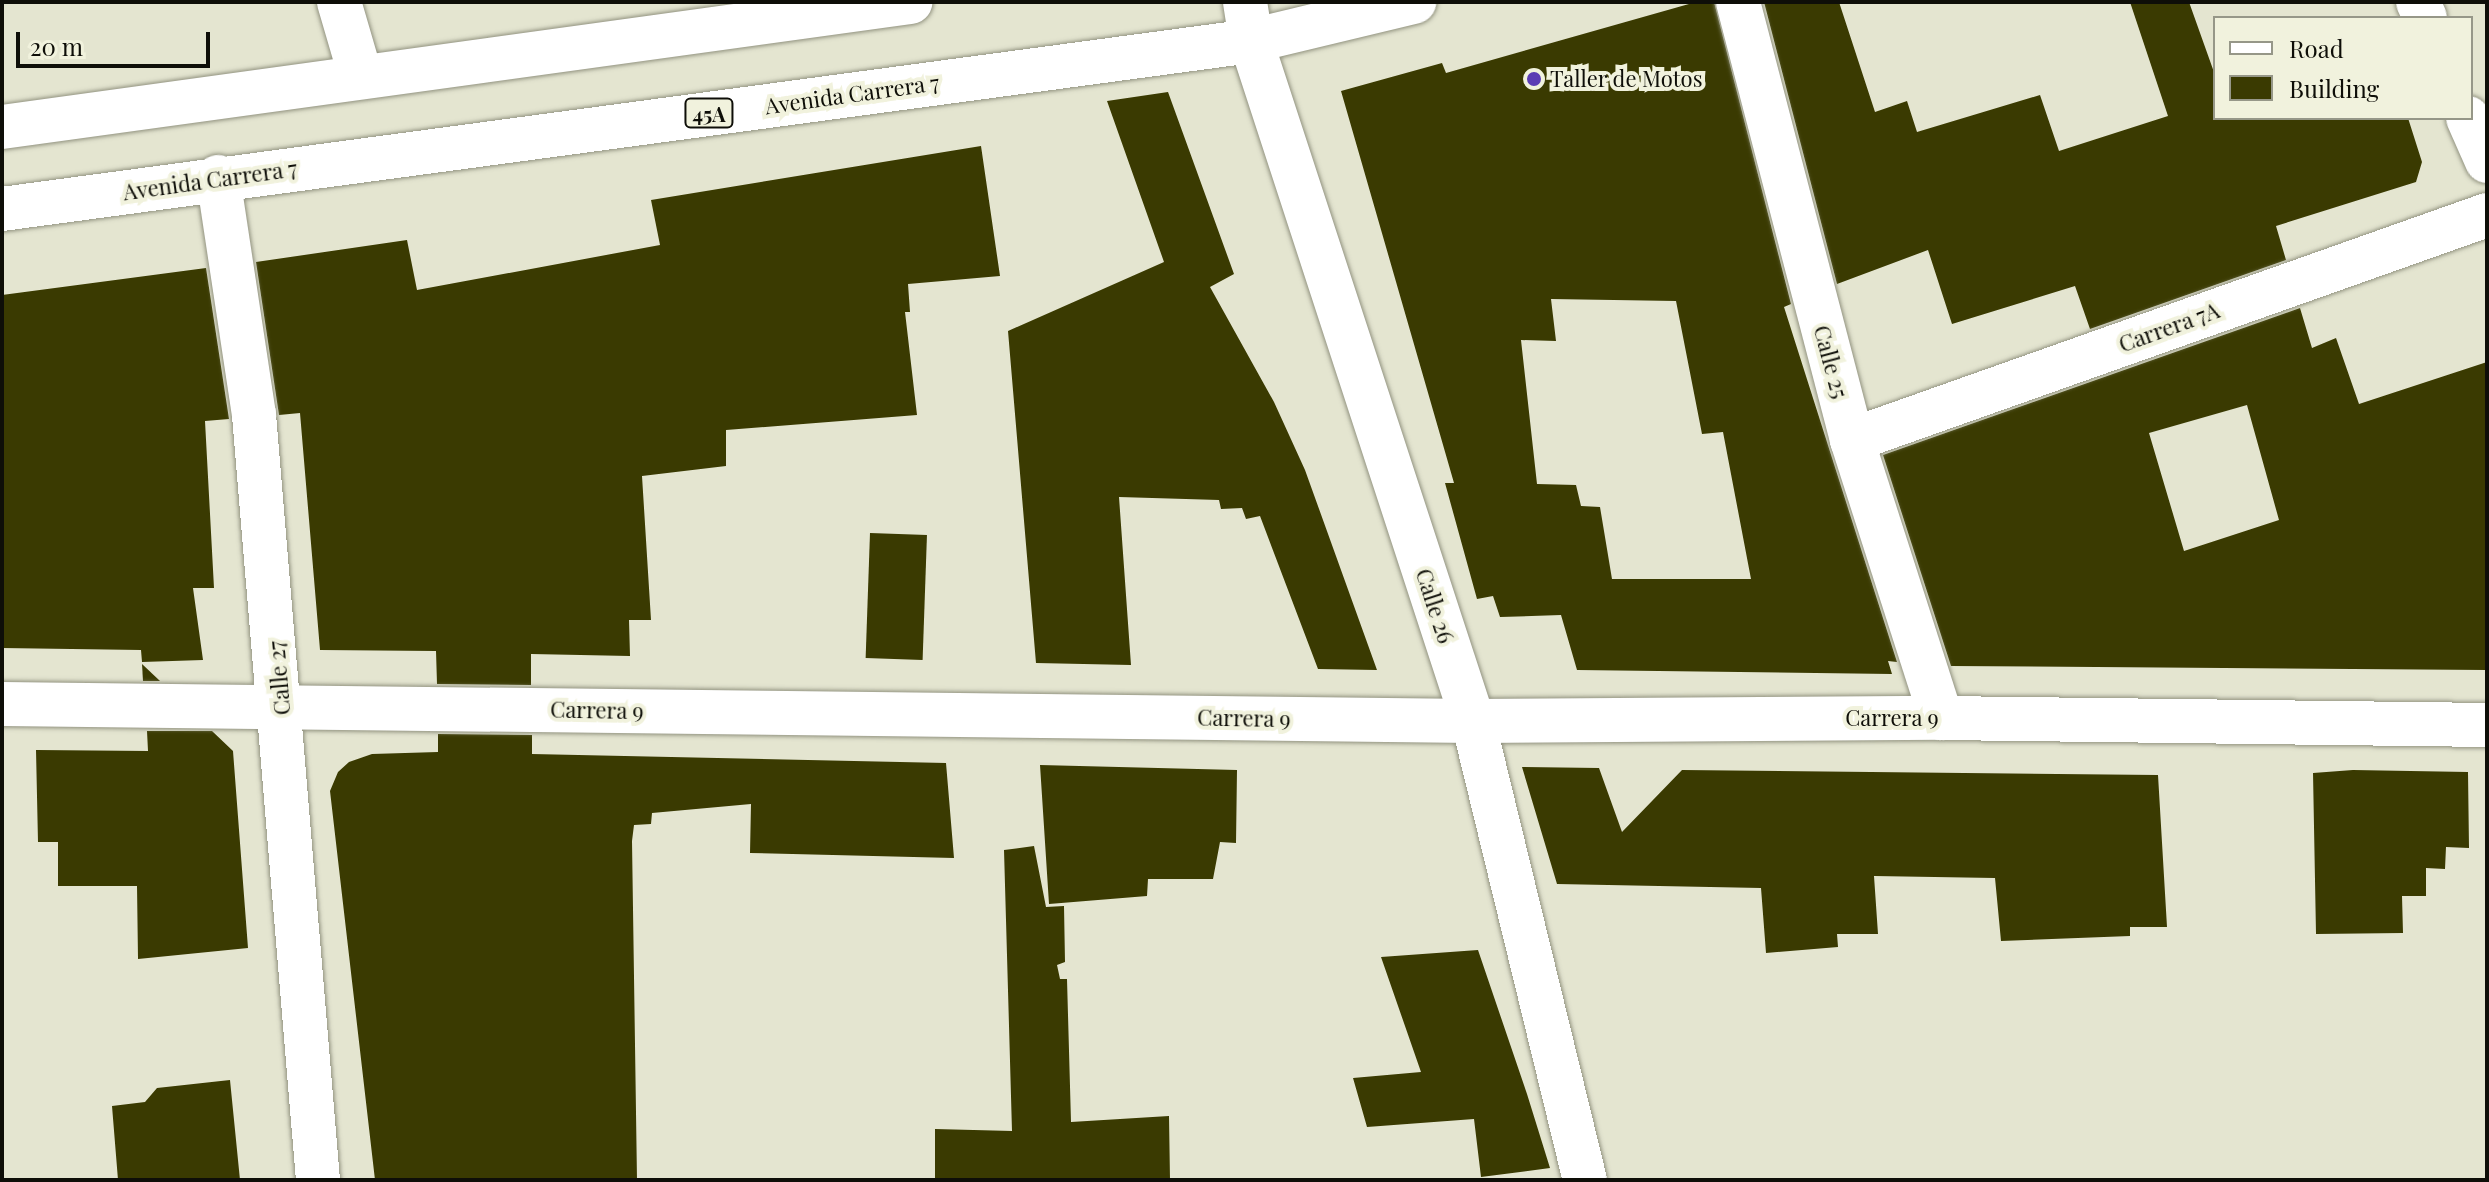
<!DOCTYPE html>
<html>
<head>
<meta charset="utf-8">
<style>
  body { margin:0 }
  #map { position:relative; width:2489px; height:1182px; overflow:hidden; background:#e4e5d0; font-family:"Playfair Display",serif }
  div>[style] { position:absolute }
  .building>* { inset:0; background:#3a3a01; transform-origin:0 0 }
  .roads { filter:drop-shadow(0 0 2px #929380) drop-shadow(0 0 2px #929380) }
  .minor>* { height:44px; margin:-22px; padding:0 22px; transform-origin:22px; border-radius:22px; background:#fff }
  .major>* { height:44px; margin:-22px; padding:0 22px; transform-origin:22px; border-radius:22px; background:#fff }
  .dots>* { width:22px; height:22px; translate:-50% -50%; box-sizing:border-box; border:4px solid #f1f2dd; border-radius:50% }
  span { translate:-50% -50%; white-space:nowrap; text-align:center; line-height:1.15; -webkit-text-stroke:8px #f1f2dd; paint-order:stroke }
  .shield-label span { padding:2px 6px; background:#f1f2dd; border:2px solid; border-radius:6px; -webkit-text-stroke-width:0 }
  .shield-label { font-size:20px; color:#0e0e08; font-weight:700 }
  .poi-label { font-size:22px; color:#0e0e08 }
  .left { translate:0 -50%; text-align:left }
  .street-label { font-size:22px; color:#0e0e08 }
  .frame { position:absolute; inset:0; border:4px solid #0e0e08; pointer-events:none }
  .legend { position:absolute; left:2213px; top:16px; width:260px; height:104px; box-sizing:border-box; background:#f1f2dd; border:2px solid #969788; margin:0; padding:10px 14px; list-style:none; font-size:24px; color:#0e0e08 }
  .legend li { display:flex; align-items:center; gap:16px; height:40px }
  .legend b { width:40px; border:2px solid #969788 }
  .scale { position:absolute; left:16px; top:32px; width:194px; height:36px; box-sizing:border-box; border:4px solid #0e0e08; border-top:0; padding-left:10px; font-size:24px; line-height:28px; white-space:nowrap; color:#0e0e08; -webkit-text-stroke:6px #f1f2dd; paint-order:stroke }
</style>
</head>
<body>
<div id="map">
  <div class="building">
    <i style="clip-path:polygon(evenodd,1696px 2px,1714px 2px,1791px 304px,1784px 307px,1897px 662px,1888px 661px,1892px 674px,1577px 670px,1561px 615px,1500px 617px,1493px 596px,1477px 599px,1445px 483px,1454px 483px,1341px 91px,1442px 63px,1446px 73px,1696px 2px,1551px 299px,1676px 301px,1702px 434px,1723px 432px,1751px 579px,1612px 579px,1600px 507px,1581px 506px,1576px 485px,1537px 484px,1521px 340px,1556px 341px,1551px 299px)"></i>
    <i style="clip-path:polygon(1764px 2px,1839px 2px,1875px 112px,1907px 101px,1917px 132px,2040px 95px,2059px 151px,2168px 116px,2130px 2px,2189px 2px,2215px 75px,2215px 118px,2408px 118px,2422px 162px,2416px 182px,2276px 226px,2286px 260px,2090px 329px,2075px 286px,1952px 324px,1928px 250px,1837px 284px)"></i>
    <i style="clip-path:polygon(1168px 92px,1234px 274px,1210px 287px,1274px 402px,1305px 470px,1377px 670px,1318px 669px,1260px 516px,1246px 519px,1242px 508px,1221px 509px,1219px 500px,1119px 497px,1131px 665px,1036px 663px,1008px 331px,1164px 262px,1107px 101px)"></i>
    <i style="clip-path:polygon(981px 146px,1000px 276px,908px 284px,910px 312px,905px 312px,917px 415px,726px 430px,726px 466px,642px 476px,651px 620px,629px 620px,630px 656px,531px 654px,531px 685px,437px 684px,436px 651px,320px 650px,300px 413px,279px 415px,256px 262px,407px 240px,417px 290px,660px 245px,651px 200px)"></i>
    <i style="clip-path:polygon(206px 268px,229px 419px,205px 421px,214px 588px,193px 588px,203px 660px,142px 662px,141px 650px,2px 648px,2px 295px)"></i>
    <i style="clip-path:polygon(evenodd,2300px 308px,2312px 348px,2336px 338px,2359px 404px,2487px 362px,2487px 670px,1951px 666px,1883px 455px,2300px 308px,2247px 405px,2279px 520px,2184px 551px,2149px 433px,2247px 405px)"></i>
    <i style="left:870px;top:533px;width:57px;height:125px;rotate:2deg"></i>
    <i style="clip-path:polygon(142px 664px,160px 681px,143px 681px)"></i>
    <i style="clip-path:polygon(147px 731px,212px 731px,233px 751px,248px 948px,138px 959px,137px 886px,58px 886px,58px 842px,38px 842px,36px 750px,148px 751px)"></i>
    <i style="clip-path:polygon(438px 734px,532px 735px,532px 754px,946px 763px,954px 858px,750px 853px,751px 804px,652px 813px,651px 824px,634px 825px,632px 841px,637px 1180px,375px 1180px,330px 791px,338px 772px,349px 762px,372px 754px,438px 752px)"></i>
    <i style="clip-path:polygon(1040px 765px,1237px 770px,1236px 843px,1220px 842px,1213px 879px,1148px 879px,1147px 896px,1049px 904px)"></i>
    <i style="clip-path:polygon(1522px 767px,1599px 768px,1622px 832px,1682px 770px,2158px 775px,2167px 927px,2130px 927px,2130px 936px,2001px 941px,1995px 878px,1874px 876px,1878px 934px,1837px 934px,1838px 947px,1766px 953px,1761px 888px,1557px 884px)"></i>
    <i style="clip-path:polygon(2353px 770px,2468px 772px,2469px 848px,2446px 847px,2445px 869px,2426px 868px,2426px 896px,2402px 896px,2403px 933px,2316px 934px,2313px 773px)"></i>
    <i style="clip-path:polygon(1034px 846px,1046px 907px,1064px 906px,1065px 962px,1057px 965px,1060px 979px,1067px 979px,1071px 1122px,1169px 1116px,1170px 1180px,935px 1180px,935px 1129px,1012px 1131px,1004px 850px)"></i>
    <i style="clip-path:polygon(1478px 950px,1527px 1094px,1550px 1168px,1481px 1177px,1474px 1119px,1367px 1127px,1353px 1078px,1421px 1072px,1381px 957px)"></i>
    <i style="clip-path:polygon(230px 1080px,240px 1180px,118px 1180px,112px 1106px,145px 1102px,157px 1088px)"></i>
  </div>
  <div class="roads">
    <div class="minor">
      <i style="left:339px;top:2px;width:78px;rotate:73.7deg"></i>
      <i style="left:1245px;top:2px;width:39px;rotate:81deg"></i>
      <i style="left:1251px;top:41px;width:715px;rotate:71.92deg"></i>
      <i style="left:1473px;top:721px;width:472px;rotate:76.3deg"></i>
      <i style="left:1738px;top:2px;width:453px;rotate:75.4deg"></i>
      <i style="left:1852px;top:440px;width:292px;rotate:72.2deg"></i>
      <i style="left:2418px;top:2px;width:17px;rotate:66deg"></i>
      <i style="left:2468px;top:118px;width:47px;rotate:66.2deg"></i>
      <i style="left:218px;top:177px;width:241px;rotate:81.4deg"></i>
      <i style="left:254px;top:415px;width:768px;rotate:85.22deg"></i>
      <i style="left:1852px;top:440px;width:674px;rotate:-19.51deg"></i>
      <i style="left:2px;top:704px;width:1471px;rotate:0.66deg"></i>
      <i style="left:1473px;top:721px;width:468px;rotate:-0.4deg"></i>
      <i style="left:1941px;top:718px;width:546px;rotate:0.73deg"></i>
    </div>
    <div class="major">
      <i style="left:2px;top:127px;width:917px;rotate:-7.84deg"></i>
      <i style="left:2px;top:209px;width:1260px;rotate:-7.66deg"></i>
      <i style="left:1251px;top:41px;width:168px;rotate:-13.5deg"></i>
    </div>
  </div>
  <div class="dots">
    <i style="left:1534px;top:79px;background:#5b3cb4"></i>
  </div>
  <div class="shield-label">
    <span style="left:709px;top:113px">45A</span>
  </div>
  <div class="poi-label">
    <span class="left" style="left:1550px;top:79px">Taller de Motos</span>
  </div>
  <div class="street-label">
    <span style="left:852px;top:94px;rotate:-8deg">Avenida Carrera 7</span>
    <span style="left:210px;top:180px;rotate:-8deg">Avenida Carrera 7</span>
    <span style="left:2169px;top:327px;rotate:-20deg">Carrera 7A</span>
    <span style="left:1831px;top:362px;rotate:75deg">Calle 25</span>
    <span style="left:1435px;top:606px;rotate:72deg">Calle 26</span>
    <span style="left:279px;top:678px;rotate:-95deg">Calle 27</span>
    <span style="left:597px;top:710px;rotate:1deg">Carrera 9</span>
    <span style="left:1244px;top:718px;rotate:1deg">Carrera 9</span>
    <span style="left:1892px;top:718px">Carrera 9</span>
  </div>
  <div class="frame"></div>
  <ul class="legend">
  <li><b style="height:10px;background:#fff"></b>Road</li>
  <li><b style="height:22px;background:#3a3a01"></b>Building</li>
  </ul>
  <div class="scale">20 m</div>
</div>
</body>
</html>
